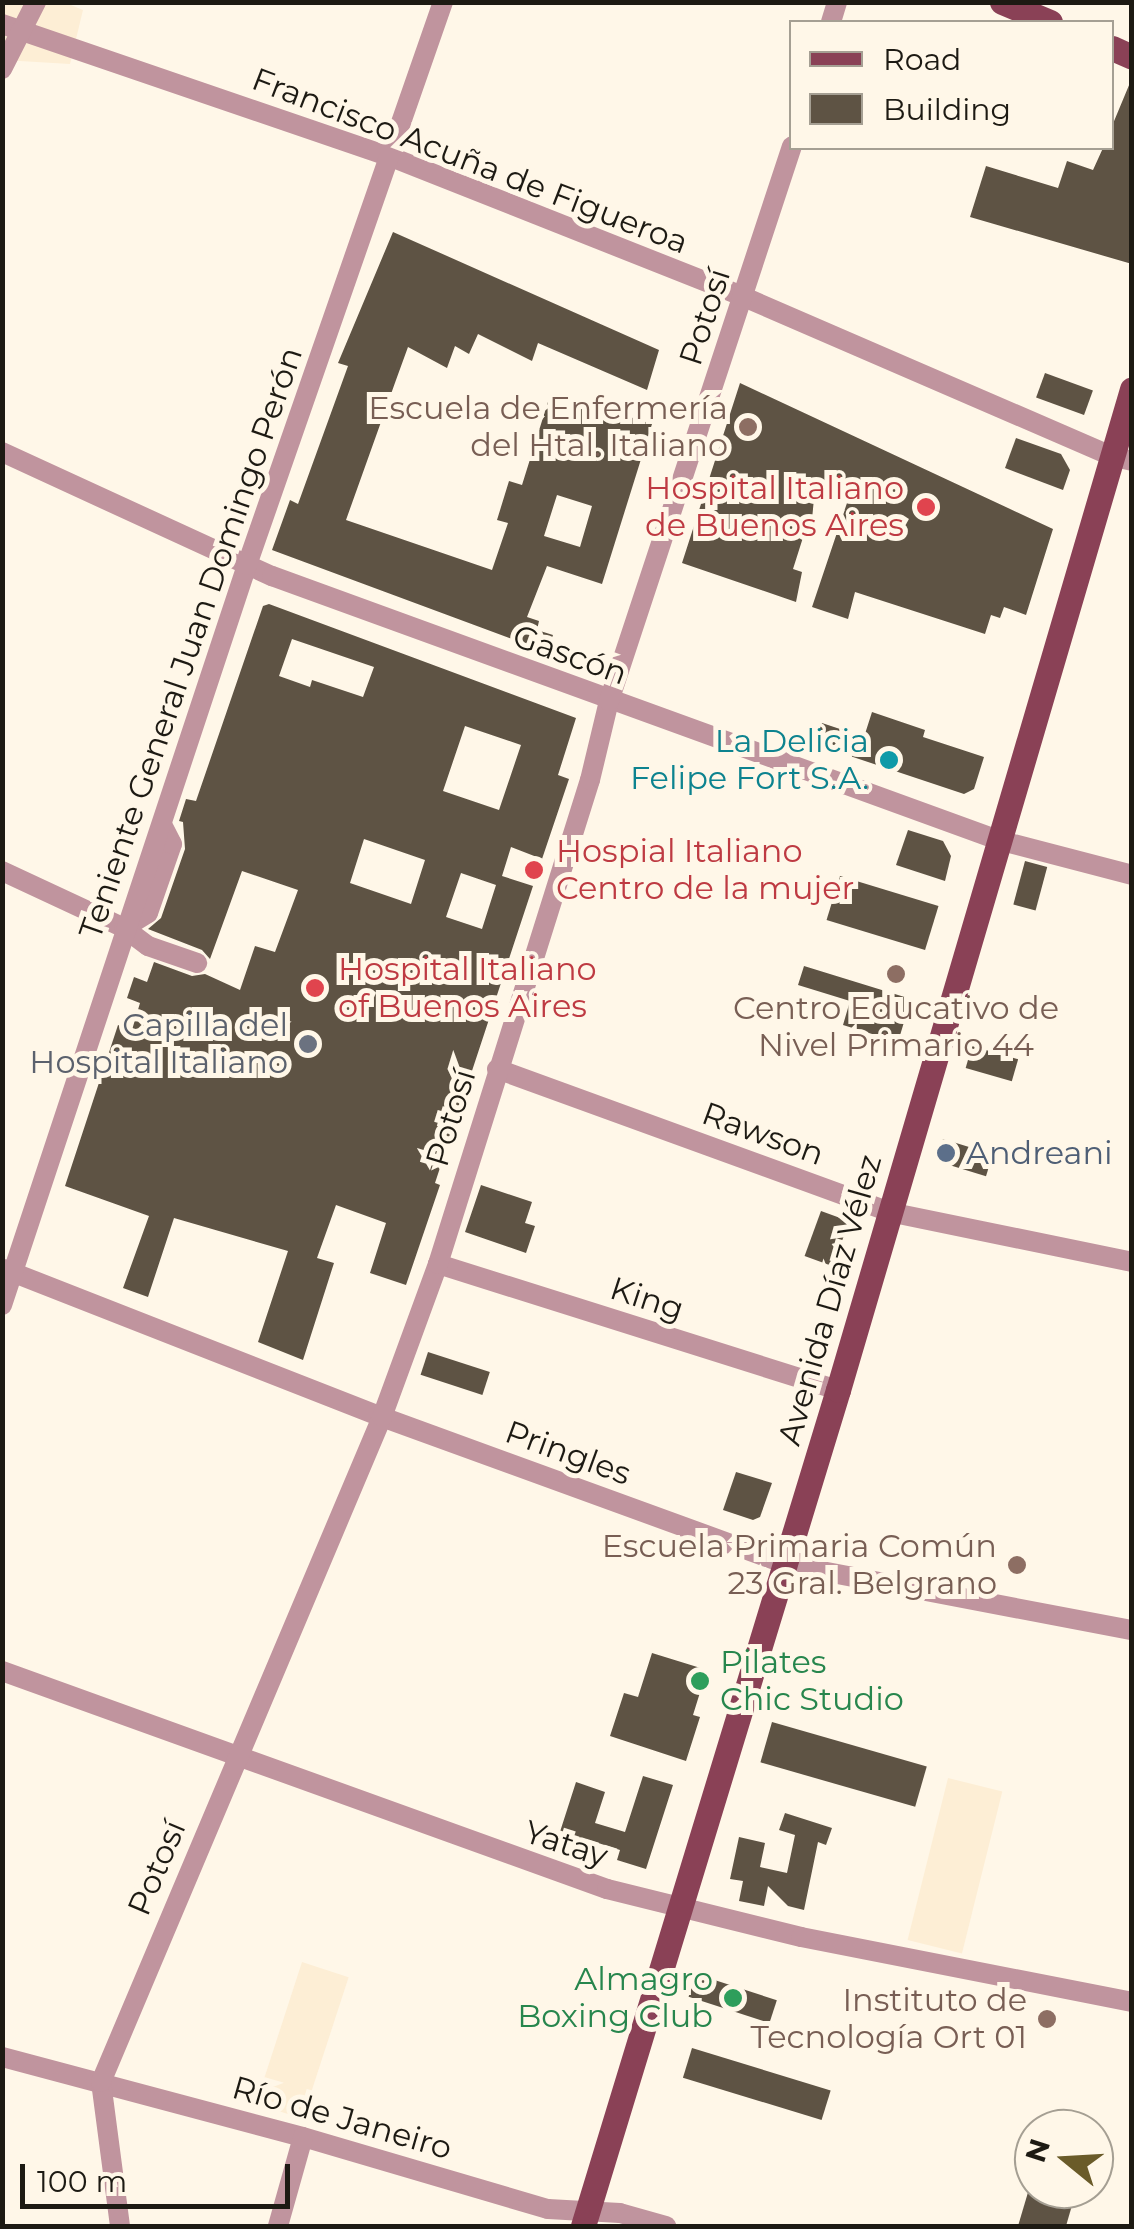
<!DOCTYPE html>
<html>
<head>
<meta charset="utf-8">
<style>
  body { margin:0 }
  #map { position:relative; width:1134px; height:2229px; overflow:hidden; background:#fff7e8; font-family:Montserrat,sans-serif }
  div>[style] { position:absolute }
  .built>* { inset:0; background:#fdeed5; transform-origin:0 0 }
  .building>* { inset:0; background:#5e5344; transform-origin:0 0 }
  .minor>* { height:20px; margin:-10px; padding:0 10px; transform-origin:10px; border-radius:10px; background:#c0949e }
  .major>* { height:25px; margin:-12.5px; padding:0 12.5px; transform-origin:12.5px; border-radius:12.5px; background:#8a4156 }
  .dots>* { width:28px; height:28px; translate:-50% -50%; box-sizing:border-box; border:5px solid #fff7e8; border-radius:50% }
  span { translate:-50% -50%; white-space:nowrap; text-align:center; line-height:1.15; -webkit-text-stroke:10px #fff7e8; paint-order:stroke }
  .street-label { font-size:32px; color:#1d1a13 }
  .education-label { font-size:32px; color:#785e54 }
  .right { translate:-100% -50%; text-align:right }
  .health-label { font-size:32px; color:#be3a42 }
  .left { translate:0 -50%; text-align:left }
  .culture-label { font-size:32px; color:#0d838f }
  .worship-label { font-size:32px; color:#5b616d }
  .service-label { font-size:32px; color:#4e5e75 }
  .leisure-label { font-size:32px; color:#27864d }
  .frame { position:absolute; inset:0; border:5px solid #1d1a13; pointer-events:none }
  .legend { position:absolute; left:789px; top:20px; width:325px; height:130px; box-sizing:border-box; background:#fff7e8; border:2px solid #a59f93; margin:0; padding:12px 18px; list-style:none; font-size:30px; color:#1d1a13 }
  .legend li { display:flex; align-items:center; gap:20px; height:50px }
  .legend b { width:50px; border:2px solid #a59f93 }
  .north { position:absolute; left:1014px; top:2109px; width:100px; height:100px; box-sizing:border-box; background:#fff7e8; border:2px solid #a59f93; border-radius:50%; rotate:288deg; font-size:28px; font-weight:700; line-height:40px; text-align:center; color:#1d1a13 }
  .north::after { content:''; display:block; margin:auto; width:35px; height:45px; background:#6a5b29; clip-path:polygon(50% 0,100% 100%,50% 72%,0 100%) }
  .scale { position:absolute; left:20px; top:2164px; width:270px; height:45px; box-sizing:border-box; border:5px solid #1d1a13; border-top:0; padding-left:12px; font-size:30px; line-height:35px; white-space:nowrap; color:#1d1a13; -webkit-text-stroke:8px #fff7e8; paint-order:stroke }
</style>
</head>
<body>
<div id="map">
  <div class="built">
    <i style="clip-path:polygon(2px 3px,66px 3px,83px 10px,70px 64px,3px 60px)"></i>
    <i style="left:948px;top:1778px;width:56px;height:167px;rotate:14deg"></i>
    <i style="left:302px;top:1962px;width:49px;height:149px;rotate:18deg"></i>
  </div>
  <div class="building">
    <i style="clip-path:polygon(1132px 78px,1132px 264px,970px 217px,986px 166px,1058px 188px,1067px 161px,1093px 170px,1103px 148px,1112px 148px,1112px 126px)"></i>
    <i style="clip-path:polygon(evenodd,393px 232px,659px 350px,647px 390px,538px 343px,532px 361px,478px 334px,469px 354px,455px 346px,447px 368px,408px 347px,396px 380px,346px 520px,492px 570px,508px 523px,497px 520px,509px 481px,522px 485px,551px 392px,652px 424px,602px 584px,547px 566px,527px 617px,539px 621px,537px 630px,553px 635px,547px 652px,272px 550px,290px 500px,298px 504px,348px 366px,338px 363px,393px 232px,557px 495px,592px 506px,580px 547px,544px 536px,557px 495px)"></i>
    <i style="left:1045px;top:373px;width:51px;height:26px;rotate:20deg"></i>
    <i style="clip-path:polygon(740px 383px,1053px 529px,1026px 615px,1004px 607px,1000px 618px,991px 615px,985px 634px,855px 592px,848px 619px,812px 607px,849px 497px,815px 488px,811px 530px,806px 528px,793px 569px,802px 572px,796px 602px,682px 563px)"></i>
    <i style="clip-path:polygon(1016px 438px,1061px 454px,1070px 470px,1063px 490px,1005px 468px)"></i>
    <i style="clip-path:polygon(evenodd,269px 604px,576px 718px,558px 775px,569px 779px,542px 859px,511px 847px,502px 876px,533px 886px,435px 1183px,440px 1185px,406px 1285px,370px 1273px,386px 1223px,336px 1205px,317px 1258px,334px 1263px,303px 1360px,258px 1342px,288px 1251px,174px 1218px,148px 1297px,123px 1288px,149px 1216px,65px 1186px,118px 1025px,132px 1030px,140px 1003px,127px 998px,134px 977px,147px 982px,154px 962px,192px 976px,205px 974px,240px 990px,255px 946px,275px 952px,298px 890px,242px 871px,210px 959px,202px 950px,148px 929px,161px 918px,185px 849px,183px 822px,179px 821px,186px 799px,196px 801px,263px 606px,269px 604px,292px 639px,374px 667px,363px 697px,312px 680px,310px 687px,279px 676px,292px 639px,269px 604px,465px 726px,521px 745px,499px 810px,443px 791px,465px 726px,269px 604px,364px 839px,425px 860px,411px 904px,350px 883px,364px 839px,269px 604px,461px 873px,496px 885px,482px 929px,446px 917px,461px 873px)"></i>
    <i style="clip-path:polygon(872px 712px,925px 730px,923px 737px,984px 757px,974px 789px,964px 794px,814px 744px,822px 723px,864px 737px)"></i>
    <i style="clip-path:polygon(908px 830px,943px 841px,951px 856px,945px 881px,896px 865px)"></i>
    <i style="left:1025px;top:861px;width:23px;height:45px;rotate:15deg"></i>
    <i style="left:840px;top:876px;width:103px;height:46px;rotate:17deg"></i>
    <i style="clip-path:polygon(804px 966px,911px 999px,898px 1042px,843px 1025px,850px 1001px,798px 985px)"></i>
    <i style="left:972px;top:1046px;width:48px;height:23px;rotate:16deg"></i>
    <i style="left:943px;top:1139px;width:52px;height:23px;rotate:17deg"></i>
    <i style="clip-path:polygon(481px 1185px,532px 1202px,525px 1223px,535px 1226px,526px 1253px,465px 1232px)"></i>
    <i style="left:821px;top:1211px;width:30px;height:48px;rotate:20deg"></i>
    <i style="left:428px;top:1352px;width:65px;height:24px;rotate:18deg"></i>
    <i style="clip-path:polygon(736px 1472px,772px 1483px,760px 1517px,753px 1520px,723px 1510px)"></i>
    <i style="clip-path:polygon(652px 1653px,707px 1670px,693px 1715px,700px 1717px,686px 1761px,610px 1736px,624px 1693px,638px 1697px)"></i>
    <i style="left:772px;top:1722px;width:161px;height:42px;rotate:16deg"></i>
    <i style="clip-path:polygon(643px 1776px,673px 1785px,646px 1869px,617px 1860px,620px 1850px,589px 1840px,588px 1847px,558px 1838px,576px 1782px,605px 1792px,595px 1823px,625px 1832px)"></i>
    <i style="clip-path:polygon(785px 1813px,832px 1828px,826px 1845px,818px 1842px,804px 1910px,788px 1906px,768px 1886px,764px 1906px,739px 1901px,743px 1881px,730px 1879px,739px 1837px,765px 1843px,760px 1867px,787px 1873px,795px 1835px,779px 1830px)"></i>
    <i style="left:696px;top:1974px;width:85px;height:24px;rotate:18deg"></i>
    <i style="left:692px;top:2048px;width:145px;height:31px;rotate:17deg"></i>
    <i style="clip-path:polygon(1029px 2189px,1075px 2195px,1066px 2226px,1018px 2226px)"></i>
  </div>
  <div class="minor">
    <i style="left:831px;top:22px;width:21px;rotate:-73deg"></i>
    <i style="left:2px;top:24px;width:411px;rotate:18.9deg"></i>
    <i style="left:391px;top:157px;width:380px;rotate:21.6deg"></i>
    <i style="left:744px;top:297px;width:400px;rotate:23.4deg"></i>
    <i style="left:1111px;top:456px;width:22px;rotate:13deg"></i>
    <i style="left:2px;top:69px;width:75px;rotate:-63.1deg"></i>
    <i style="left:2px;top:452px;width:297px;rotate:24.7deg"></i>
    <i style="left:272px;top:576px;width:773px;rotate:19.98deg"></i>
    <i style="left:998px;top:840px;width:138px;rotate:14.6deg"></i>
    <i style="left:2px;top:871px;width:135px;rotate:25deg"></i>
    <i style="left:124px;top:928px;width:30px;rotate:37deg"></i>
    <i style="left:148px;top:946px;width:52px;rotate:19.1deg"></i>
    <i style="left:124px;top:928px;width:28px;rotate:-32deg"></i>
    <i style="left:148px;top:913px;width:73px;rotate:-70.8deg"></i>
    <i style="left:172px;top:844px;width:20px;rotate:-117deg"></i>
    <i style="left:497px;top:1069px;width:417px;rotate:20deg"></i>
    <i style="left:889px;top:1212px;width:248px;rotate:11.6deg"></i>
    <i style="left:438px;top:1264px;width:419px;rotate:17.5deg"></i>
    <i style="left:4px;top:1269px;width:406px;rotate:21.4deg"></i>
    <i style="left:382px;top:1417px;width:429px;rotate:20deg"></i>
    <i style="left:785px;top:1564px;width:353px;rotate:10.8deg"></i>
    <i style="left:2px;top:1305px;width:780px;rotate:-71.68deg"></i>
    <i style="left:247px;top:565px;width:596px;rotate:-70.81deg"></i>
    <i style="left:2px;top:1671px;width:643px;rotate:19.82deg"></i>
    <i style="left:607px;top:1889px;width:200px;rotate:13.9deg"></i>
    <i style="left:801px;top:1937px;width:337px;rotate:11.1deg"></i>
    <i style="left:2px;top:2057px;width:311px;rotate:14.9deg"></i>
    <i style="left:303px;top:2137px;width:255px;rotate:16.4deg"></i>
    <i style="left:548px;top:2209px;width:72px;rotate:3.2deg"></i>
    <i style="left:620px;top:2213px;width:48px;rotate:15.8deg"></i>
    <i style="left:120px;top:2226px;width:145px;rotate:-97.5deg"></i>
    <i style="left:101px;top:2082px;width:722px;rotate:-67.09deg"></i>
    <i style="left:382px;top:1417px;width:163px;rotate:-69.9deg"></i>
    <i style="left:438px;top:1264px;width:507px;rotate:-72.57deg"></i>
    <i style="left:590px;top:780px;width:81px;rotate:-76.5deg"></i>
    <i style="left:609px;top:701px;width:584px;rotate:-71.75deg"></i>
    <i style="left:278px;top:2226px;width:92px;rotate:-74.3deg"></i>
  </div>
  <div class="major">
    <i style="left:1002px;top:2px;width:52px;rotate:22.6deg"></i>
    <i style="left:1112px;top:48px;width:22px;rotate:24deg"></i>
    <i style="left:583px;top:2226px;width:874px;rotate:-73.04deg"></i>
    <i style="left:838px;top:1390px;width:1043px;rotate:-73.63deg"></i>
  </div>
  <div class="dots">
    <i style="left:748px;top:427px;background:#8d6e63"></i>
    <i style="left:926px;top:507px;background:#e0444e"></i>
    <i style="left:889px;top:760px;background:#0f9aa8"></i>
    <i style="left:534px;top:870px;background:#e0444e"></i>
    <i style="left:896px;top:974px;background:#8d6e63"></i>
    <i style="left:315px;top:988px;background:#e0444e"></i>
    <i style="left:308px;top:1044px;background:#6b7280"></i>
    <i style="left:946px;top:1153px;background:#5c6f8a"></i>
    <i style="left:1017px;top:1565px;background:#8d6e63"></i>
    <i style="left:700px;top:1681px;background:#2e9e5b"></i>
    <i style="left:733px;top:1998px;background:#2e9e5b"></i>
    <i style="left:1047px;top:2019px;background:#8d6e63"></i>
  </div>
  <div class="street-label">
    <span style="left:470px;top:161px;rotate:21deg">Francisco Acuña de Figueroa</span>
    <span style="left:705px;top:317px;rotate:-72deg">Potosí</span>
    <span style="left:191px;top:643px;rotate:-71deg">Teniente General Juan Domingo Perón</span>
    <span style="left:570px;top:655px;rotate:20deg">Gascón</span>
    <span style="left:451px;top:1118px;rotate:-73deg">Potosí</span>
    <span style="left:763px;top:1134px;rotate:20deg">Rawson</span>
    <span style="left:647px;top:1299px;rotate:18deg">King</span>
    <span style="left:830px;top:1300px;rotate:-74deg">Avenida Díaz Vélez</span>
    <span style="left:568px;top:1453px;rotate:20deg">Pringles</span>
    <span style="left:566px;top:1844px;rotate:18deg">Yatay</span>
    <span style="left:157px;top:1868px;rotate:-67deg">Potosí</span>
    <span style="left:342px;top:2118px;rotate:16deg">Río de Janeiro</span>
  </div>
  <div class="education-label">
    <span class="right" style="left:728px;top:427px">Escuela de Enfermería<br>del Htal. Italiano</span>
    <span style="left:896px;top:1027px">Centro Educativo de<br>Nivel Primario 44</span>
    <span class="right" style="left:997px;top:1565px">Escuela Primaria Común<br>23 Gral. Belgrano</span>
    <span class="right" style="left:1027px;top:2019px">Instituto de<br>Tecnología Ort 01</span>
  </div>
  <div class="health-label">
    <span class="right" style="left:904px;top:507px">Hospital Italiano<br>de Buenos Aires</span>
    <span class="left" style="left:556px;top:870px">Hospial Italiano<br>Centro de la mujer</span>
    <span class="left" style="left:338px;top:988px">Hospital Italiano<br>of Buenos Aires</span>
  </div>
  <div class="culture-label">
    <span class="right" style="left:869px;top:760px">La Delicia<br>Felipe Fort S.A.</span>
  </div>
  <div class="worship-label">
    <span class="right" style="left:288px;top:1044px">Capilla del<br>Hospital Italiano</span>
  </div>
  <div class="service-label">
    <span class="left" style="left:966px;top:1153px">Andreani</span>
  </div>
  <div class="leisure-label">
    <span class="left" style="left:720px;top:1681px">Pilates<br>Chic Studio</span>
    <span class="right" style="left:713px;top:1998px">Almagro<br>Boxing Club</span>
  </div>
  <div class="frame"></div>
  <ul class="legend">
  <li><b style="height:12px;background:#8a4156"></b>Road</li>
  <li><b style="height:28px;background:#5e5344"></b>Building</li>
  </ul>
  <div class="north">N</div>
  <div class="scale">100 m</div>
</div>
</body>
</html>
